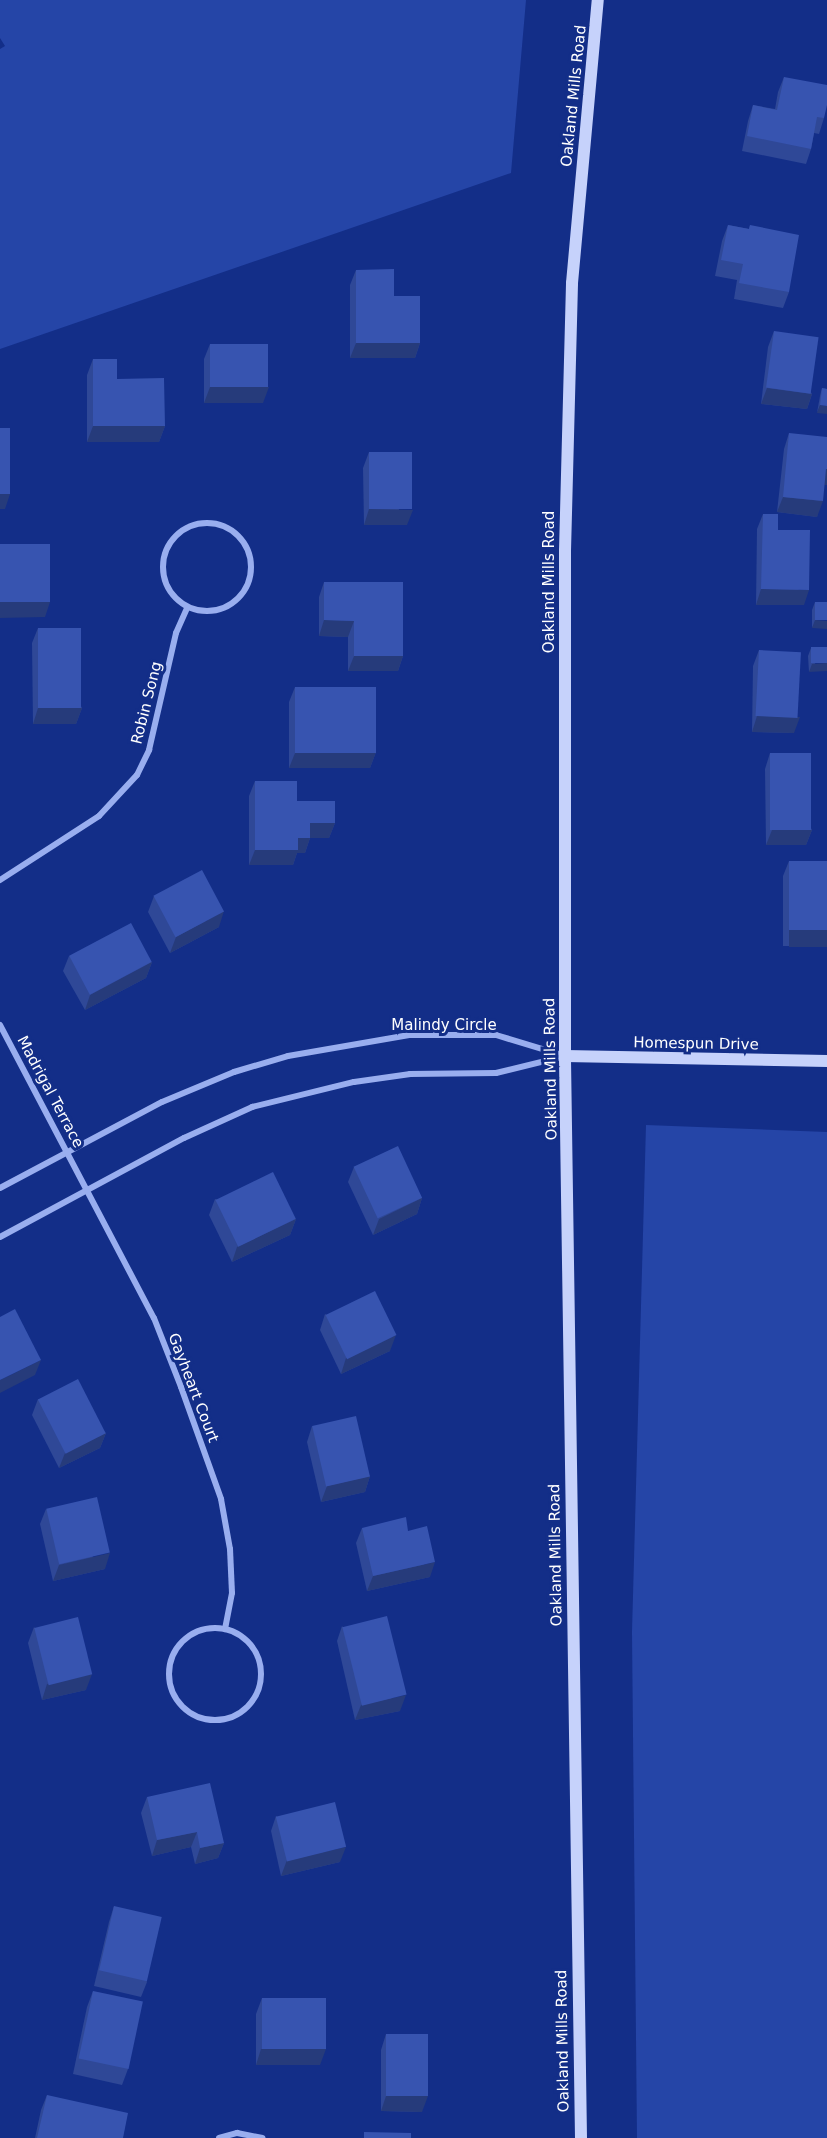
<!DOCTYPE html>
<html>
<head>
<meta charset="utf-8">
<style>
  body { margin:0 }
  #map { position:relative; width:827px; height:2138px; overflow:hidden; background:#132e88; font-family:"DejaVu Sans",sans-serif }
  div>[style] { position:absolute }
  .green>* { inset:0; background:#2545a7 }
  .street>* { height:6px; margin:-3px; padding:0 3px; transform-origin:3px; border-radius:3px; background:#99aeef }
  .street>.ring { margin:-3px; padding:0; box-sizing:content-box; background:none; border:6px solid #99aeef; border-radius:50% }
  .secondary>* { height:12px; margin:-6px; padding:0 6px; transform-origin:6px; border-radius:6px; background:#c6d2fb }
  .wall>* { inset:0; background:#2f4897 }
  .shaded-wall>* { inset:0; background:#263b7b; transform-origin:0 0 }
  .building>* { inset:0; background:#3754b0; transform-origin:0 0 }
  span { translate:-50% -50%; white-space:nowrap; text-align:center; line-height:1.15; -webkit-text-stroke:6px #132e88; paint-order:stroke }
  .street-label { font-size:15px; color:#fff }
</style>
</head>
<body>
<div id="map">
  <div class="green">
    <i style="clip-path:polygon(0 0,526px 0,511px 173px,0 349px,0 49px,5px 46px,0 38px)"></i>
    <i style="clip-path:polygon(646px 1125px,827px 1132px,827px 2138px,637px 2138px,632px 1632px)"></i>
  </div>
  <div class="street">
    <i class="ring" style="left:163px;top:523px;width:82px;height:82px"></i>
    <i style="left:0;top:880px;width:118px;rotate:-32.9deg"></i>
    <i style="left:99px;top:816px;width:56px;rotate:-47.2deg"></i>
    <i style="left:137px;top:775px;width:28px;rotate:-64deg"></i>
    <i style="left:149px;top:750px;width:120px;rotate:-77deg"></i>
    <i style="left:176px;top:633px;width:27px;rotate:-66deg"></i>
    <i style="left:0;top:1025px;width:331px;rotate:62.3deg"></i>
    <i style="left:154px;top:1318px;width:74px;rotate:68.6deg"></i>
    <i style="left:181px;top:1387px;width:119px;rotate:70.3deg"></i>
    <i style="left:221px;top:1499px;width:51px;rotate:79.8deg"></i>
    <i style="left:230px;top:1549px;width:44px;rotate:87.4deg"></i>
    <i style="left:232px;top:1593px;width:37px;rotate:101deg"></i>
    <i style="left:0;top:1188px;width:183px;rotate:-28deg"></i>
    <i style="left:162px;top:1102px;width:78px;rotate:-22.6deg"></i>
    <i style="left:234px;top:1072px;width:56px;rotate:-16.5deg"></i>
    <i style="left:288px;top:1056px;width:123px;rotate:-9.8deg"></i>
    <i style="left:409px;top:1035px;width:87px"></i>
    <i style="left:496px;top:1035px;width:72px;rotate:16.9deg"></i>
    <i style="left:0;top:1237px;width:209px;rotate:-28.3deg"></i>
    <i style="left:184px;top:1138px;width:75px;rotate:-24.5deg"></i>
    <i style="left:252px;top:1107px;width:105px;rotate:-13.8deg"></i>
    <i style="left:354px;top:1082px;width:57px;rotate:-8.1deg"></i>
    <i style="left:410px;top:1074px;width:86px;rotate:-0.7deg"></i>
    <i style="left:496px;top:1073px;width:71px;rotate:-13.8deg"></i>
    <i class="ring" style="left:169px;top:1628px;width:86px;height:86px"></i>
    <i style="left:219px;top:2138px;width:19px;rotate:-16deg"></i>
    <i style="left:237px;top:2133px;width:26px;rotate:11deg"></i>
  </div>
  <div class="secondary">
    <i style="left:565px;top:1056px;width:262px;rotate:1.1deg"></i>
    <i style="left:581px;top:2138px;width:1082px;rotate:-90.85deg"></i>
    <i style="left:565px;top:1056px;width:505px;rotate:-90deg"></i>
    <i style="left:565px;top:551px;width:268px;rotate:-88.5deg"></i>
    <i style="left:572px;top:283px;width:284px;rotate:-84.8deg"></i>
  </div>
  <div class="wall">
    <i style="clip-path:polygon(784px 77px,824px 118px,819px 134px,814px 133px,811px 149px,806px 164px,742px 151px,748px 121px,753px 105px,775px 109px,778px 92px)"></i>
    <i style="clip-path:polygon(728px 225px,749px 229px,750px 225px,789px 292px,783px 308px,734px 299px,737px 280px,715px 276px,722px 241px)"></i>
    <i style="clip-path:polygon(356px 270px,394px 296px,420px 343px,415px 358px,350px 358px,350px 285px)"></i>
    <i style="clip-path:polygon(774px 331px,812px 394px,807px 409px,761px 404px,768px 347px)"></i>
    <i style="clip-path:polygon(210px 344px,263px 403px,204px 403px,204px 359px)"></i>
    <i style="clip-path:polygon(93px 359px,117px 379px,165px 426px,159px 442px,87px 442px,87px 375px)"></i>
    <i style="clip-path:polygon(822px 388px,827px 389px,817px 413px,820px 396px)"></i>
    <i style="clip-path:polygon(789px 433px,827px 485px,824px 485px,817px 517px,777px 512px,784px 449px)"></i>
    <i style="clip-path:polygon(369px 452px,407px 525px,364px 525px,363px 468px)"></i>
    <i style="clip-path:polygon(763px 514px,778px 530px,804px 605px,756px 605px,757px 529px)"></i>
    <i style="clip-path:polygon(324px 582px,403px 656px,398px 671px,348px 671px,348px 637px,319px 636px,319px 597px)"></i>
    <i style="clip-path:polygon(815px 602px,827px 602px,812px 628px,812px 610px)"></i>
    <i style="clip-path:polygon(38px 628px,82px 708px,76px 724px,33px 724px,32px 643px)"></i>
    <i style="clip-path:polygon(827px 647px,809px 672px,808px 656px,811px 648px)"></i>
    <i style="clip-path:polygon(759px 650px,794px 733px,752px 732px,753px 666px)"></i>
    <i style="clip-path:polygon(295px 687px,376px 752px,370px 768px,289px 768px,289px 702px)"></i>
    <i style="clip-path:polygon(770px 753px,812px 830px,806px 845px,766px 845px,765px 769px)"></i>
    <i style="clip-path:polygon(255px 781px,297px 801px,335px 823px,329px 838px,310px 838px,305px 853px,297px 853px,293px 865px,249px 865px,249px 796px)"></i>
    <i style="clip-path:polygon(789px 861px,827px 946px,783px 946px,783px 876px)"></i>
    <i style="clip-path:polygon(154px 896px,219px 927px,170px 953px,148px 912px)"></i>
    <i style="clip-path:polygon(69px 956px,152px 962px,146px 978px,85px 1010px,63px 971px)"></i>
    <i style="clip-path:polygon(354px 1167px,422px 1198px,417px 1214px,373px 1235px,348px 1182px)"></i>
    <i style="clip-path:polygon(215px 1199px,296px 1219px,290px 1235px,232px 1262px,209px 1215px)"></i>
    <i style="clip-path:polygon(325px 1314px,390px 1351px,341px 1374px,320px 1330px)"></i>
    <i style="clip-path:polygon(38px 1399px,106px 1433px,100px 1448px,59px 1468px,32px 1415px)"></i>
    <i style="clip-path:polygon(312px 1426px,370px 1476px,365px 1492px,321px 1502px,307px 1442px)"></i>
    <i style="clip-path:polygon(46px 1509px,105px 1569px,53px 1581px,40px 1524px)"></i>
    <i style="clip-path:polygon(362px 1528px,408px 1531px,430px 1577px,367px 1591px,356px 1543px)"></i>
    <i style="clip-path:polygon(342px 1626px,400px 1711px,355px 1720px,337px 1641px)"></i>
    <i style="clip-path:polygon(34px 1627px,86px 1690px,42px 1700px,28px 1643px)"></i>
    <i style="clip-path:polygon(147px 1797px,224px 1843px,218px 1858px,195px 1864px,191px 1847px,152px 1856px,141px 1813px)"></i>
    <i style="clip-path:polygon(276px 1816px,340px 1862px,281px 1876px,271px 1831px)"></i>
    <i style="clip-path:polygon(114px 1906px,147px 1982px,141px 1997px,94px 1986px,109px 1922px)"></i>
    <i style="clip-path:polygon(93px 1991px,128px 2069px,122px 2085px,73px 2074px,87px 2007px)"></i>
    <i style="clip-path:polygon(262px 1998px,320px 2065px,256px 2065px,256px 2014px)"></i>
    <i style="clip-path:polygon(386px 2034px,422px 2112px,381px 2111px,381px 2050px)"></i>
    <i style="clip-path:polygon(47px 2095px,123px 2138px,35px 2138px,41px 2110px)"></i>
  </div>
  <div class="shaded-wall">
    <i style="clip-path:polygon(356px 343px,420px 343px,415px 358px,350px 358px)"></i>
    <i style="clip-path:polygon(210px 387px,269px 387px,263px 403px,204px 403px)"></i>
    <i style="clip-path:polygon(767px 388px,812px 394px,807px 409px,761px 404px)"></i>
    <i style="clip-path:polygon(820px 405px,827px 406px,827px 414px,817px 413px)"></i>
    <i style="clip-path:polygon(93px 426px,165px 426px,159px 442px,87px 442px)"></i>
    <i style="clip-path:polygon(826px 469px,827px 469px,827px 485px,820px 485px)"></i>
    <i style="clip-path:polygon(0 494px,10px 494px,5px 509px,0 509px)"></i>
    <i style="clip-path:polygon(783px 497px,823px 501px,817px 517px,777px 512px)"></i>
    <i style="clip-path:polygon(369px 509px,413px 510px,407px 525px,364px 525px)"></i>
    <i style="clip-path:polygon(761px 589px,809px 590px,804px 605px,756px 605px)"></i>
    <i style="clip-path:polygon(0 602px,50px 602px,45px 617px,0 618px)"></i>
    <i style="clip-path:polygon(324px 620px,354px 621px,348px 637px,319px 636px)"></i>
    <i style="clip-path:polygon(815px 620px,827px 621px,827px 629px,812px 628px)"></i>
    <i style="clip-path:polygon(354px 656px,403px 656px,398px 671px,348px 671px)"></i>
    <i style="clip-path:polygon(827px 663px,827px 671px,809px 672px,812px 664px)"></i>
    <i style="clip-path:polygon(38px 708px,82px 708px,76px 724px,33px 724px)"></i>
    <i style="clip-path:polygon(757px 716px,800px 717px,794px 733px,752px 732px)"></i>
    <i style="clip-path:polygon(376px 752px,370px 768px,289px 768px,295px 753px)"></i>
    <i style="clip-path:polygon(310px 823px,335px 823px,329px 838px,310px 838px,305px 853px,297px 853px,293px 865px,249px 865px,255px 850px,298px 838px)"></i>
    <i style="clip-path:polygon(772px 830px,812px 830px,806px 845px,766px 845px)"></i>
    <i style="clip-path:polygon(224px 911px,219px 927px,170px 953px,176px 937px)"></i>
    <i style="left:789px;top:930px;width:38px;height:17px"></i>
    <i style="clip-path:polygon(152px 962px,146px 978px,85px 1010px,90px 995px)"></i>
    <i style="clip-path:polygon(422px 1198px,417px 1214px,373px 1235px,379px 1219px)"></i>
    <i style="clip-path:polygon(296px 1219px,290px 1235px,232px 1262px,237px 1247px)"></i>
    <i style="clip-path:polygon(396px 1335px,390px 1351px,341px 1374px,346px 1358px)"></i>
    <i style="clip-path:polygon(41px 1360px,35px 1375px,0 1393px,0 1380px)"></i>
    <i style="clip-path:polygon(106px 1433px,100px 1448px,59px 1468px,65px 1453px)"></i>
    <i style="clip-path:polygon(370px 1476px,365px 1492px,321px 1502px,327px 1486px)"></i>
    <i style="clip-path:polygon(110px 1553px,105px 1569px,53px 1581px,59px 1565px)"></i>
    <i style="clip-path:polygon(435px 1562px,430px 1577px,367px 1591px,373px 1576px)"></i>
    <i style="clip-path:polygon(92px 1674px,86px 1690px,42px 1700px,47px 1684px)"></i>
    <i style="clip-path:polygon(406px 1695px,400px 1711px,355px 1720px,361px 1705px)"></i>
    <i style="clip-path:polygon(197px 1832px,191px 1847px,152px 1856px,157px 1840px)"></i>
    <i style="clip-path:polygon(224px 1843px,218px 1858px,195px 1864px,200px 1848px)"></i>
    <i style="clip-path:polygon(346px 1847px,340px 1862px,281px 1876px,287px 1860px)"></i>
    <i style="clip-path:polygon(261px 2049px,326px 2049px,320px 2065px,256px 2065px)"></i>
    <i style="clip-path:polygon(386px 2096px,428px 2096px,422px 2112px,381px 2111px)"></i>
  </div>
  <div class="building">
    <i style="clip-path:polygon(784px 77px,827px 85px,827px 105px,824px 118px,817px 117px,811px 149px,747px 136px,753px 105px,777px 110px)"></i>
    <i style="clip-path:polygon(728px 225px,749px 229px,750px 225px,799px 235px,789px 292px,739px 283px,743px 264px,721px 260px)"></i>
    <i style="clip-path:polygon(394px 269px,394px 296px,420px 296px,420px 343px,356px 343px,356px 270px)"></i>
    <i style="left:774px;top:331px;width:45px;height:57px;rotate:8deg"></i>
    <i style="left:210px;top:344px;width:58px;height:43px"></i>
    <i style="clip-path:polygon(93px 359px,117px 359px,117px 379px,164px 378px,165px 426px,93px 426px)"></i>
    <i style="clip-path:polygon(822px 388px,827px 389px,827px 406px,820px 405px)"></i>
    <i style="left:0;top:428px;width:10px;height:66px"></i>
    <i style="clip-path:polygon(789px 433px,827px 437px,827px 469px,826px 469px,823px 501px,783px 497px)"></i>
    <i style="left:369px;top:452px;width:43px;height:57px"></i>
    <i style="clip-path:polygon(763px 514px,778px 514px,778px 530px,810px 530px,809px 590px,761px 589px)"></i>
    <i style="left:0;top:544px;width:50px;height:58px"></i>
    <i style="clip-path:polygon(324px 582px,403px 582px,403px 656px,354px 656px,354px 621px,324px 620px)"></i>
    <i style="left:815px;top:602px;width:12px;height:18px"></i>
    <i style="left:38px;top:628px;width:43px;height:80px"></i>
    <i style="left:827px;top:647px;width:16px;height:16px;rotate:90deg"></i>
    <i style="left:759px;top:650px;width:42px;height:66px;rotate:3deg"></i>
    <i style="left:295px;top:687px;width:81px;height:66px"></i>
    <i style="left:770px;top:753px;width:41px;height:77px"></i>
    <i style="clip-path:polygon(255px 781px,297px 781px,297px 801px,335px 801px,335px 823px,310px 823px,310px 838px,298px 838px,298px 850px,255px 850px)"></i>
    <i style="left:789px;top:861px;width:38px;height:69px"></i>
    <i style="left:202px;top:870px;width:47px;height:55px;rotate:62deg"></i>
    <i style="left:131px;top:923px;width:44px;height:70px;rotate:62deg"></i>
    <i style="left:398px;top:1146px;width:57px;height:49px;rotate:65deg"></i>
    <i style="left:273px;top:1172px;width:52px;height:64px;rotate:64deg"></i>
    <i style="left:375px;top:1291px;width:49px;height:55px;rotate:64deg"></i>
    <i style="clip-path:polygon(15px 1309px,41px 1360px,0 1380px,0 1317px)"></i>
    <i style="left:78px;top:1379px;width:61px;height:45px;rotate:63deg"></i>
    <i style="left:356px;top:1416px;width:62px;height:45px;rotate:77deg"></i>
    <i style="left:97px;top:1497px;width:57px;height:52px;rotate:77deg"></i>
    <i style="clip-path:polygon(406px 1517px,408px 1531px,427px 1526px,435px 1562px,373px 1576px,362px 1528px)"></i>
    <i style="left:387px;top:1616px;width:81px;height:46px;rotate:76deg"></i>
    <i style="left:78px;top:1617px;width:59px;height:45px;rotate:76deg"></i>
    <i style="clip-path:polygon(210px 1783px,224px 1843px,200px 1848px,197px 1832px,157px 1840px,147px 1797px)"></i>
    <i style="left:335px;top:1802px;width:46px;height:61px;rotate:76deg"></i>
    <i style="left:114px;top:1906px;width:49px;height:66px;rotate:13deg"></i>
    <i style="left:93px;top:1991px;width:51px;height:69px;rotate:12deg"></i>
    <i style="left:262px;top:1998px;width:64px;height:51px"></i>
    <i style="left:386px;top:2034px;width:42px;height:62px"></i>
    <i style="clip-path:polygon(47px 2095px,128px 2113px,123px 2138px,37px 2138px)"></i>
    <i style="clip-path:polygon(364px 2132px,411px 2133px,411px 2138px,364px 2138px)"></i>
  </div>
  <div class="street-label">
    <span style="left:574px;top:96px;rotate:-84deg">Oakland Mills Road</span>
    <span style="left:550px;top:582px;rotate:-90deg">Oakland Mills Road</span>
    <span style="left:147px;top:703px;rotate:-76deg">Robin Song</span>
    <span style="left:444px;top:1026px">Malindy Circle</span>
    <span style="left:696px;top:1044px;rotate:1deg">Homespun Drive</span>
    <span style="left:551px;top:1069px;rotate:-91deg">Oakland Mills Road</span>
    <span style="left:50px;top:1092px;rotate:62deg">Madrigal Terrace</span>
    <span style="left:193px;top:1388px;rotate:69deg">Gayheart Court</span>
    <span style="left:556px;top:1555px;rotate:-91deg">Oakland Mills Road</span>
    <span style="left:563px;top:2041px;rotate:-91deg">Oakland Mills Road</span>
  </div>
</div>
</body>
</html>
